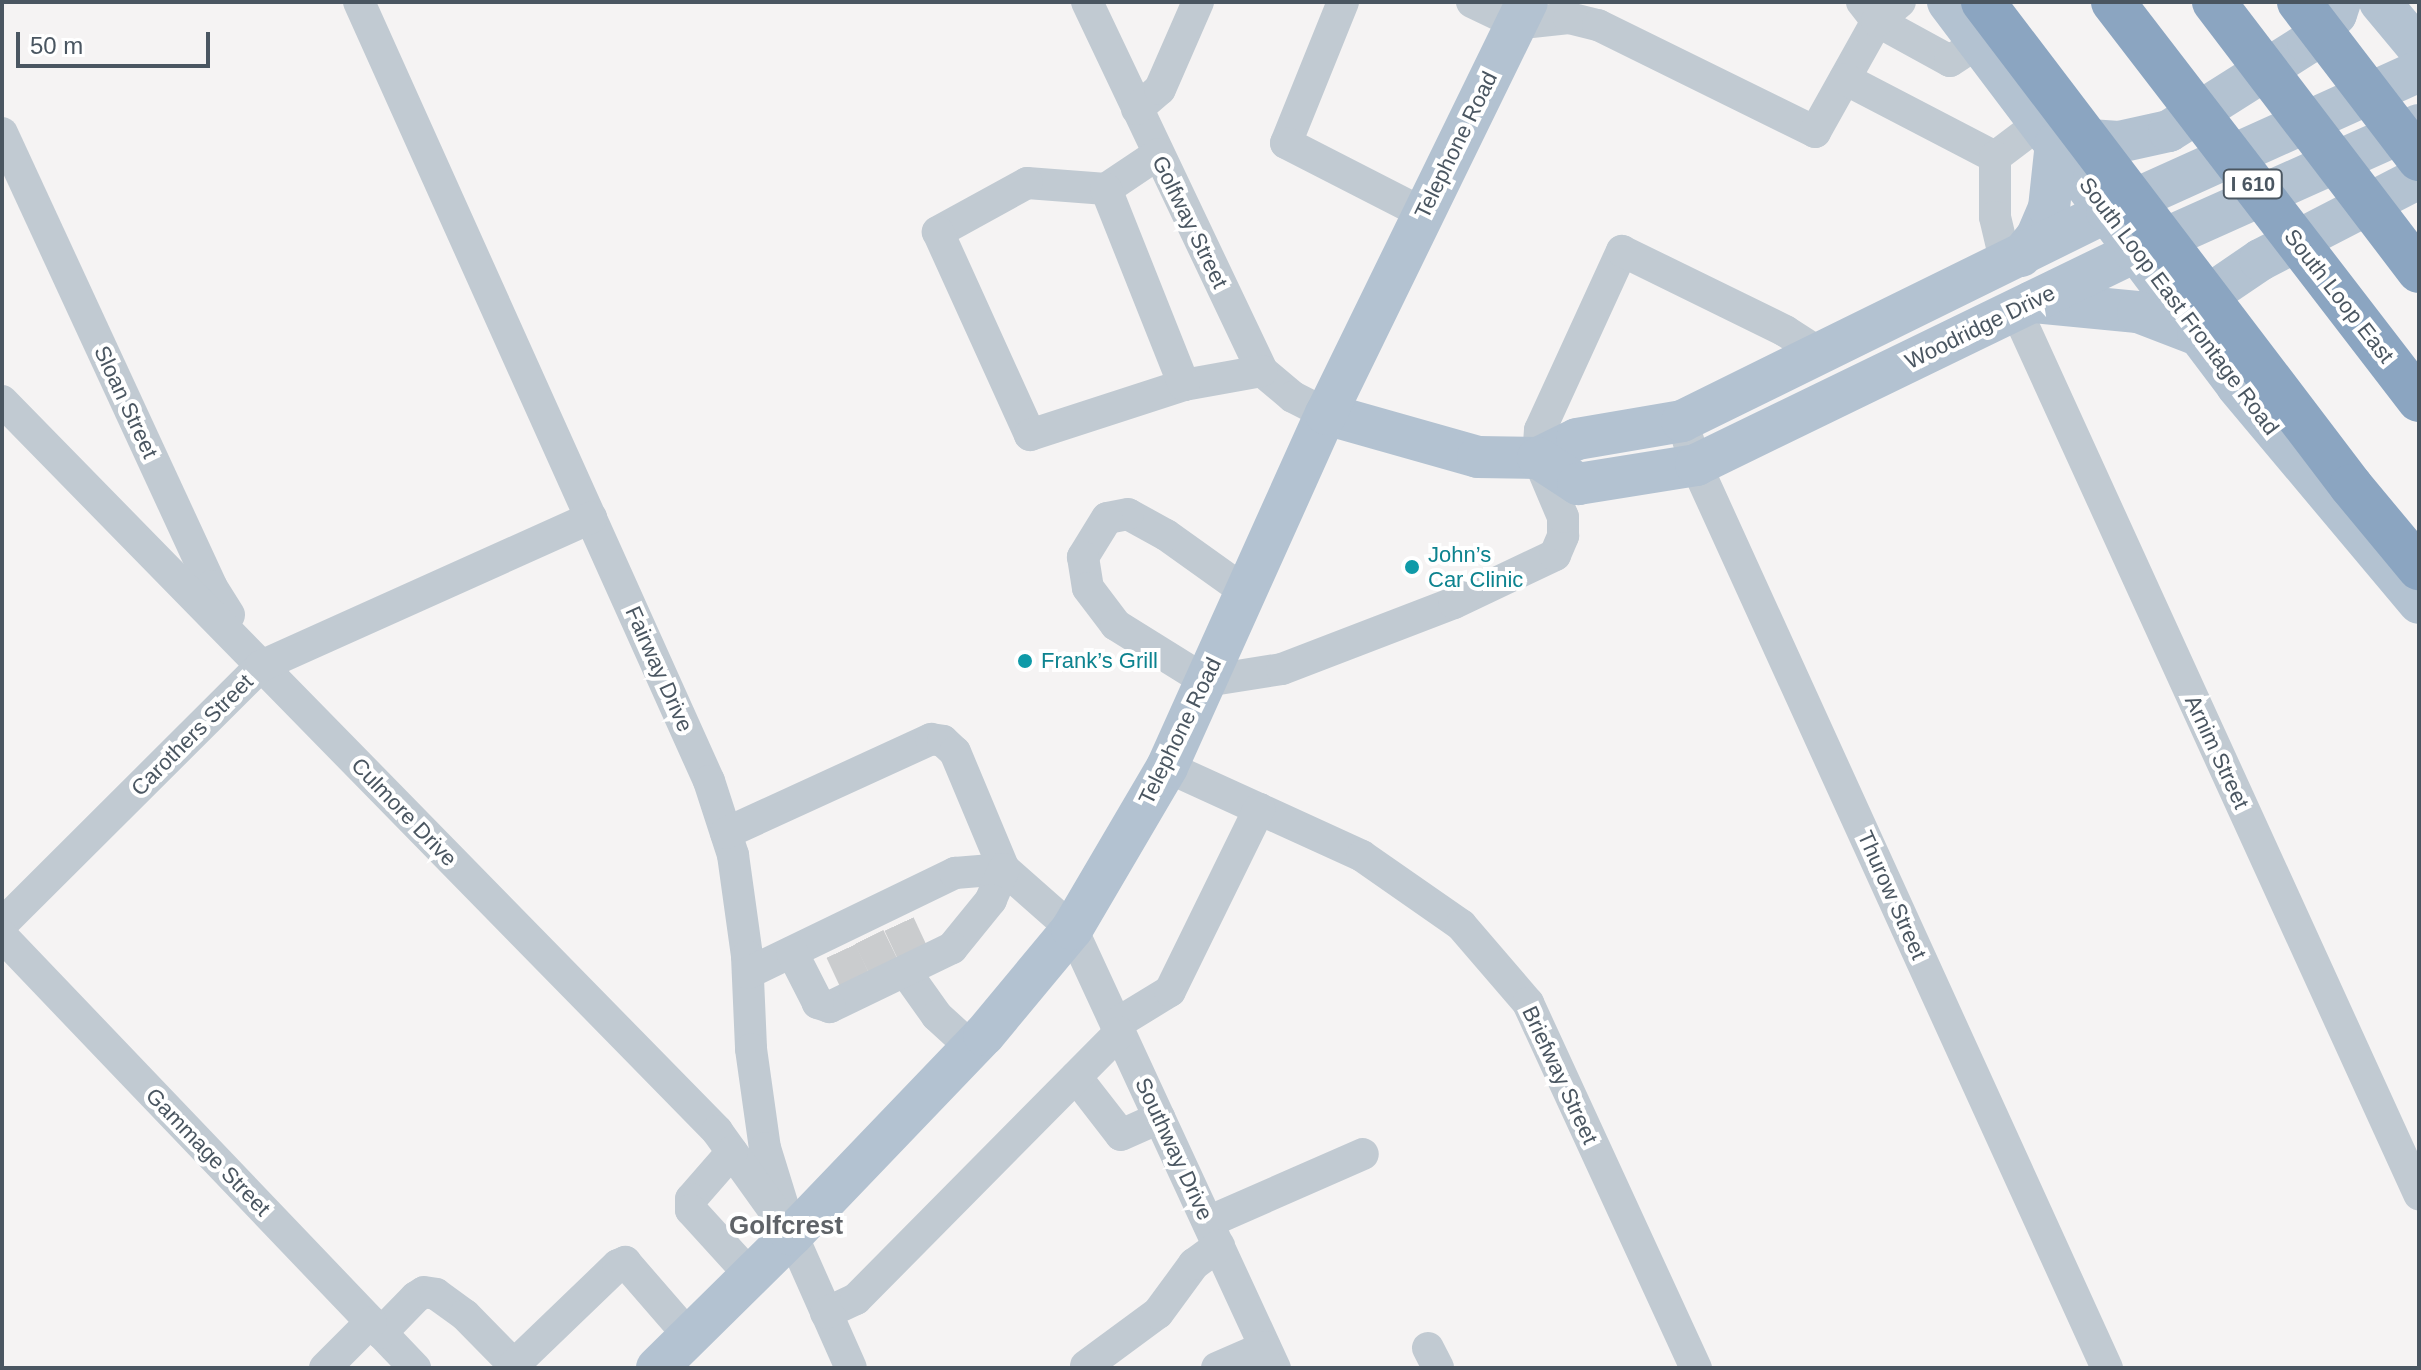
<!DOCTYPE html>
<html>
<head>
<meta charset="utf-8">
<style>
  body { margin:0 }
  #map { position:relative; width:2421px; height:1370px; overflow:hidden; background:#f5f3f3; font-family:Helvetica,sans-serif }
  div>[style] { position:absolute }
  .minor-tunnel>* { height:32px; margin-top:-16px; transform-origin:0; background:repeating-linear-gradient(90deg,#caccce 0 32px,transparent 0 48px) }
  .minor>* { height:32px; margin:-16px; padding:0 16px; transform-origin:16px; border-radius:16px; background:#c1cad2 }
  .major>* { height:42px; margin:-21px; padding:0 21px; transform-origin:21px; border-radius:21px; background:#b3c2d1 }
  .highway>* { height:44px; margin:-22px; padding:0 22px; transform-origin:22px; border-radius:22px; background:#8ba5c1 }
  .dots>* { width:22px; height:22px; translate:-50% -50%; box-sizing:border-box; border:4px solid #fff; border-radius:50% }
  span { translate:-50% -50%; white-space:nowrap; text-align:center; line-height:1.15; -webkit-text-stroke:8px #fff; paint-order:stroke }
  .shield-label span { padding:2px 6px; background:#fff; border:2px solid; border-radius:6px; -webkit-text-stroke-width:0 }
  .shield-label { font-size:20px; color:#4a5661; font-weight:700 }
  .street-label { font-size:22px; color:#4a5661 }
  .culture-label { font-size:22px; color:#0d838f }
  .left { translate:0 -50%; text-align:left }
  .quarter-label { font-size:26px; color:#5f6368; font-weight:700 }
  .frame { position:absolute; inset:0; border:4px solid #4a5661; pointer-events:none }
  .scale { position:absolute; left:16px; top:32px; width:194px; height:36px; box-sizing:border-box; border:4px solid #4a5661; border-top:0; padding-left:10px; font-size:24px; line-height:28px; white-space:nowrap; color:#4a5661; -webkit-text-stroke:6px #fff; paint-order:stroke }
</style>
</head>
<body>
<div id="map">
  <div class="minor-tunnel">
    <i style="left:899px;top:924px;width:31px;rotate:65deg"></i>
    <i style="left:869px;top:937px;width:32px;rotate:64deg"></i>
    <i style="left:841px;top:951px;width:31px;rotate:65deg"></i>
  </div>
  <div class="minor">
    <i style="left:359px;top:2px;width:854px;rotate:65.81deg"></i>
    <i style="left:709px;top:781px;width:78px;rotate:72deg"></i>
    <i style="left:733px;top:855px;width:102px;rotate:82.1deg"></i>
    <i style="left:747px;top:956px;width:93px;rotate:87.5deg"></i>
    <i style="left:751px;top:1049px;width:100px;rotate:82deg"></i>
    <i style="left:765px;top:1148px;width:91px;rotate:72.8deg"></i>
    <i style="left:792px;top:1235px;width:145px;rotate:66.1deg"></i>
    <i style="left:1087px;top:2px;width:408px;rotate:64.6deg"></i>
    <i style="left:1262px;top:371px;width:40px;rotate:40deg"></i>
    <i style="left:1293px;top:397px;width:37px;rotate:27deg"></i>
    <i style="left:1343px;top:2px;width:152px;rotate:112deg"></i>
    <i style="left:1286px;top:143px;width:154px;rotate:27.1deg"></i>
    <i style="left:1472px;top:2px;width:47px;rotate:25.5deg"></i>
    <i style="left:1862px;top:2px;width:24px;rotate:52deg"></i>
    <i style="left:1877px;top:21px;width:83px;rotate:28.7deg"></i>
    <i style="left:1950px;top:61px;width:35px;rotate:-33deg"></i>
    <i style="left:1514px;top:24px;width:55px;rotate:-6.2deg"></i>
    <i style="left:1569px;top:18px;width:30px;rotate:14deg"></i>
    <i style="left:1598px;top:25px;width:242px;rotate:26.2deg"></i>
    <i style="left:1815px;top:132px;width:127px;rotate:-60.8deg"></i>
    <i style="left:1877px;top:21px;width:30px;rotate:-40deg"></i>
    <i style="left:1845px;top:79px;width:169px;rotate:27.5deg"></i>
    <i style="left:1995px;top:157px;width:56px;rotate:-37.1deg"></i>
    <i style="left:1137px;top:109px;width:30px;rotate:-41deg"></i>
    <i style="left:1160px;top:89px;width:95px;rotate:-66.4deg"></i>
    <i style="left:2px;top:133px;width:499px;rotate:65.2deg"></i>
    <i style="left:211px;top:586px;width:34px;rotate:58deg"></i>
    <i style="left:1158px;top:154px;width:63px;rotate:146.1deg"></i>
    <i style="left:1106px;top:189px;width:79px;rotate:-175.7deg"></i>
    <i style="left:1027px;top:183px;width:102px;rotate:151.2deg"></i>
    <i style="left:938px;top:232px;width:223px;rotate:65.6deg"></i>
    <i style="left:1030px;top:435px;width:162px;rotate:-18deg"></i>
    <i style="left:1184px;top:385px;width:79px;rotate:-10.2deg"></i>
    <i style="left:1995px;top:157px;width:60px;rotate:90deg"></i>
    <i style="left:1995px;top:217px;width:48px;rotate:76.8deg"></i>
    <i style="left:1106px;top:189px;width:211px;rotate:68.3deg"></i>
    <i style="left:2016px;top:310px;width:972px;rotate:65.49deg"></i>
    <i style="left:2px;top:401px;width:1022px;rotate:45.59deg"></i>
    <i style="left:717px;top:1131px;width:100px;rotate:54.4deg"></i>
    <i style="left:1682px;top:421px;width:46px;rotate:72.3deg"></i>
    <i style="left:1696px;top:465px;width:992px;rotate:65.53deg"></i>
    <i style="left:1246px;top:592px;width:98px;rotate:-144.5deg"></i>
    <i style="left:1166px;top:535px;width:43px;rotate:-151.1deg"></i>
    <i style="left:1128px;top:514px;width:21px;rotate:169deg"></i>
    <i style="left:1107px;top:518px;width:46px;rotate:121.6deg"></i>
    <i style="left:1083px;top:557px;width:31px;rotate:81deg"></i>
    <i style="left:1088px;top:588px;width:46px;rotate:52.9deg"></i>
    <i style="left:1116px;top:625px;width:106px;rotate:31.9deg"></i>
    <i style="left:1206px;top:681px;width:77px;rotate:-9deg"></i>
    <i style="left:1282px;top:669px;width:184px;rotate:-21deg"></i>
    <i style="left:1454px;top:603px;width:112px;rotate:-25.4deg"></i>
    <i style="left:1555px;top:555px;width:21px;rotate:-67deg"></i>
    <i style="left:1563px;top:536px;width:19px;rotate:-90deg"></i>
    <i style="left:1563px;top:517px;width:64px;rotate:-113deg"></i>
    <i style="left:1538px;top:458px;width:28px;rotate:-86deg"></i>
    <i style="left:1540px;top:430px;width:197px;rotate:-65.4deg"></i>
    <i style="left:1622px;top:251px;width:182px;rotate:26.1deg"></i>
    <i style="left:1785px;top:331px;width:43px;rotate:32.6deg"></i>
    <i style="left:1167px;top:767px;width:214px;rotate:24.5deg"></i>
    <i style="left:1362px;top:856px;width:121px;rotate:34.9deg"></i>
    <i style="left:1461px;top:925px;width:103px;rotate:49.3deg"></i>
    <i style="left:1528px;top:1003px;width:402px;rotate:65.3deg"></i>
    <i style="left:726px;top:833px;width:226px;rotate:-24.6deg"></i>
    <i style="left:931px;top:739px;width:12px;rotate:9deg"></i>
    <i style="left:943px;top:741px;width:16px;rotate:43deg"></i>
    <i style="left:955px;top:752px;width:127px;rotate:67.3deg"></i>
    <i style="left:1004px;top:869px;width:91px;rotate:41.4deg"></i>
    <i style="left:1072px;top:929px;width:484px;rotate:65.2deg"></i>
    <i style="left:2px;top:924px;width:366px;rotate:-44.9deg"></i>
    <i style="left:261px;top:666px;width:362px;rotate:-24.2deg"></i>
    <i style="left:2px;top:936px;width:598px;rotate:46.29deg"></i>
    <i style="left:905px;top:971px;width:55px;rotate:54.6deg"></i>
    <i style="left:937px;top:1016px;width:47px;rotate:42.4deg"></i>
    <i style="left:748px;top:973px;width:230px;rotate:-25.8deg"></i>
    <i style="left:955px;top:873px;width:49px;rotate:-4.7deg"></i>
    <i style="left:1004px;top:869px;width:34px;rotate:113deg"></i>
    <i style="left:991px;top:900px;width:62px;rotate:129.1deg"></i>
    <i style="left:952px;top:948px;width:136px;rotate:154.2deg"></i>
    <i style="left:830px;top:1007px;width:13px;rotate:-162deg"></i>
    <i style="left:818px;top:1003px;width:57px;rotate:-117deg"></i>
    <i style="left:1116px;top:1024px;width:63px;rotate:-31.4deg"></i>
    <i style="left:1170px;top:991px;width:203px;rotate:-63.9deg"></i>
    <i style="left:1076px;top:1077px;width:73px;rotate:52.2deg"></i>
    <i style="left:1121px;top:1135px;width:42px;rotate:-24.1deg"></i>
    <i style="left:732px;top:1152px;width:62px;rotate:131.1deg"></i>
    <i style="left:691px;top:1199px;width:11px;rotate:90deg"></i>
    <i style="left:691px;top:1210px;width:89px;rotate:47.7deg"></i>
    <i style="left:1208px;top:1222px;width:169px;rotate:-23.7deg"></i>
    <i style="left:826px;top:1313px;width:33px;rotate:-25deg"></i>
    <i style="left:856px;top:1299px;width:375px;rotate:-45.3deg"></i>
    <i style="left:381px;top:1333px;width:50px;rotate:-45.8deg"></i>
    <i style="left:416px;top:1297px;width:9px;rotate:-32deg"></i>
    <i style="left:424px;top:1292px;width:12px;rotate:9deg"></i>
    <i style="left:436px;top:1294px;width:36px;rotate:36deg"></i>
    <i style="left:465px;top:1315px;width:74px;rotate:45.5deg"></i>
    <i style="left:1428px;top:1348px;width:22px;rotate:63deg"></i>
    <i style="left:514px;top:1365px;width:144px;rotate:-43.9deg"></i>
    <i style="left:618px;top:1265px;width:8px;rotate:-23deg"></i>
    <i style="left:625px;top:1262px;width:98px;rotate:49.1deg"></i>
    <i style="left:1086px;top:1366px;width:89px;rotate:-36.4deg"></i>
    <i style="left:1158px;top:1313px;width:61px;rotate:-53.7deg"></i>
    <i style="left:1194px;top:1264px;width:31px;rotate:-36deg"></i>
    <i style="left:325px;top:1368px;width:65px;rotate:-45deg"></i>
    <i style="left:1217px;top:1368px;width:52px;rotate:-23.6deg"></i>
  </div>
  <div class="major">
    <i style="left:1948px;top:2px;width:481px;rotate:53deg"></i>
    <i style="left:2237px;top:386px;width:283px;rotate:50deg"></i>
    <i style="left:2380px;top:2px;width:61px;rotate:50.3deg"></i>
    <i style="left:2060px;top:138px;width:59px;rotate:3.9deg"></i>
    <i style="left:2119px;top:142px;width:51px;rotate:-12.4deg"></i>
    <i style="left:2169px;top:131px;width:165px;rotate:-32.3deg"></i>
    <i style="left:2308px;top:43px;width:40px;rotate:-46deg"></i>
    <i style="left:2336px;top:14px;width:13px;rotate:-72deg"></i>
    <i style="left:2021px;top:256px;width:26px;rotate:-51deg"></i>
    <i style="left:2037px;top:236px;width:30px;rotate:-67deg"></i>
    <i style="left:2049px;top:208px;width:65px;rotate:-83.9deg"></i>
    <i style="left:2032px;top:302px;width:106px;rotate:5.4deg"></i>
    <i style="left:2138px;top:312px;width:64px;rotate:21deg"></i>
    <i style="left:2198px;top:335px;width:51px;rotate:-65.9deg"></i>
    <i style="left:2219px;top:288px;width:50px;rotate:-34.3deg"></i>
    <i style="left:2260px;top:260px;width:179px;rotate:-27.3deg"></i>
    <i style="left:1326px;top:414px;width:158px;rotate:15.8deg"></i>
    <i style="left:1478px;top:457px;width:60px;rotate:1deg"></i>
    <i style="left:1538px;top:458px;width:43px;rotate:-26deg"></i>
    <i style="left:1577px;top:439px;width:107px;rotate:-9.7deg"></i>
    <i style="left:1682px;top:421px;width:474px;rotate:-26.2deg"></i>
    <i style="left:2107px;top:212px;width:342px;rotate:-24.3deg"></i>
    <i style="left:1538px;top:458px;width:48px;rotate:33deg"></i>
    <i style="left:1578px;top:484px;width:120px;rotate:-9.1deg"></i>
    <i style="left:1696px;top:465px;width:488px;rotate:-25.9deg"></i>
    <i style="left:2135px;top:252px;width:311px;rotate:-24.1deg"></i>
    <i style="left:657px;top:1368px;width:190px;rotate:-44.6deg"></i>
    <i style="left:792px;top:1235px;width:277px;rotate:-46.2deg"></i>
    <i style="left:984px;top:1035px;width:138px;rotate:-50.3deg"></i>
    <i style="left:1072px;top:929px;width:188px;rotate:-59.6deg"></i>
    <i style="left:1167px;top:767px;width:387px;rotate:-65.8deg"></i>
    <i style="left:1326px;top:414px;width:458px;rotate:-64deg"></i>
  </div>
  <div class="highway">
    <i style="left:1983px;top:2px;width:608px;rotate:52.75deg"></i>
    <i style="left:2351px;top:486px;width:107px;rotate:50.3deg"></i>
    <i style="left:2113px;top:2px;width:502px;rotate:52.45deg"></i>
    <i style="left:2214px;top:2px;width:338px;rotate:52.7deg"></i>
    <i style="left:2299px;top:2px;width:198px;rotate:52.6deg"></i>
  </div>
  <div class="dots">
    <i style="left:1412px;top:567px;background:#0f9aa8"></i>
    <i style="left:1025px;top:661px;background:#0f9aa8"></i>
  </div>
  <div class="shield-label">
    <span style="left:2253px;top:184px">I 610</span>
  </div>
  <div class="street-label">
    <span style="left:1456px;top:145px;rotate:-64deg">Telephone Road</span>
    <span style="left:1190px;top:222px;rotate:64deg">Golfway Street</span>
    <span style="left:2339px;top:296px;rotate:52deg">South Loop East</span>
    <span style="left:2179px;top:306px;rotate:53deg">South Loop East Frontage Road</span>
    <span style="left:1980px;top:327px;rotate:-26deg">Woodridge Drive</span>
    <span style="left:126px;top:402px;rotate:65deg">Sloan Street</span>
    <span style="left:659px;top:669px;rotate:66deg">Fairway Drive</span>
    <span style="left:1180px;top:731px;rotate:-64deg">Telephone Road</span>
    <span style="left:192px;top:735px;rotate:-45deg">Carothers Street</span>
    <span style="left:2217px;top:752px;rotate:65deg">Arnim Street</span>
    <span style="left:404px;top:812px;rotate:46deg">Culmore Drive</span>
    <span style="left:1892px;top:895px;rotate:66deg">Thurow Street</span>
    <span style="left:1560px;top:1075px;rotate:65deg">Briefway Street</span>
    <span style="left:1174px;top:1149px;rotate:65deg">Southway Drive</span>
    <span style="left:208px;top:1152px;rotate:46deg">Gammage Street</span>
  </div>
  <div class="culture-label">
    <span class="left" style="left:1428px;top:567px">John’s<br>Car Clinic</span>
    <span class="left" style="left:1041px;top:661px">Frank’s Grill</span>
  </div>
  <div class="quarter-label">
    <span style="left:786px;top:1226px">Golfcrest</span>
  </div>
  <div class="frame"></div>
  <div class="scale">50 m</div>
</div>
</body>
</html>
